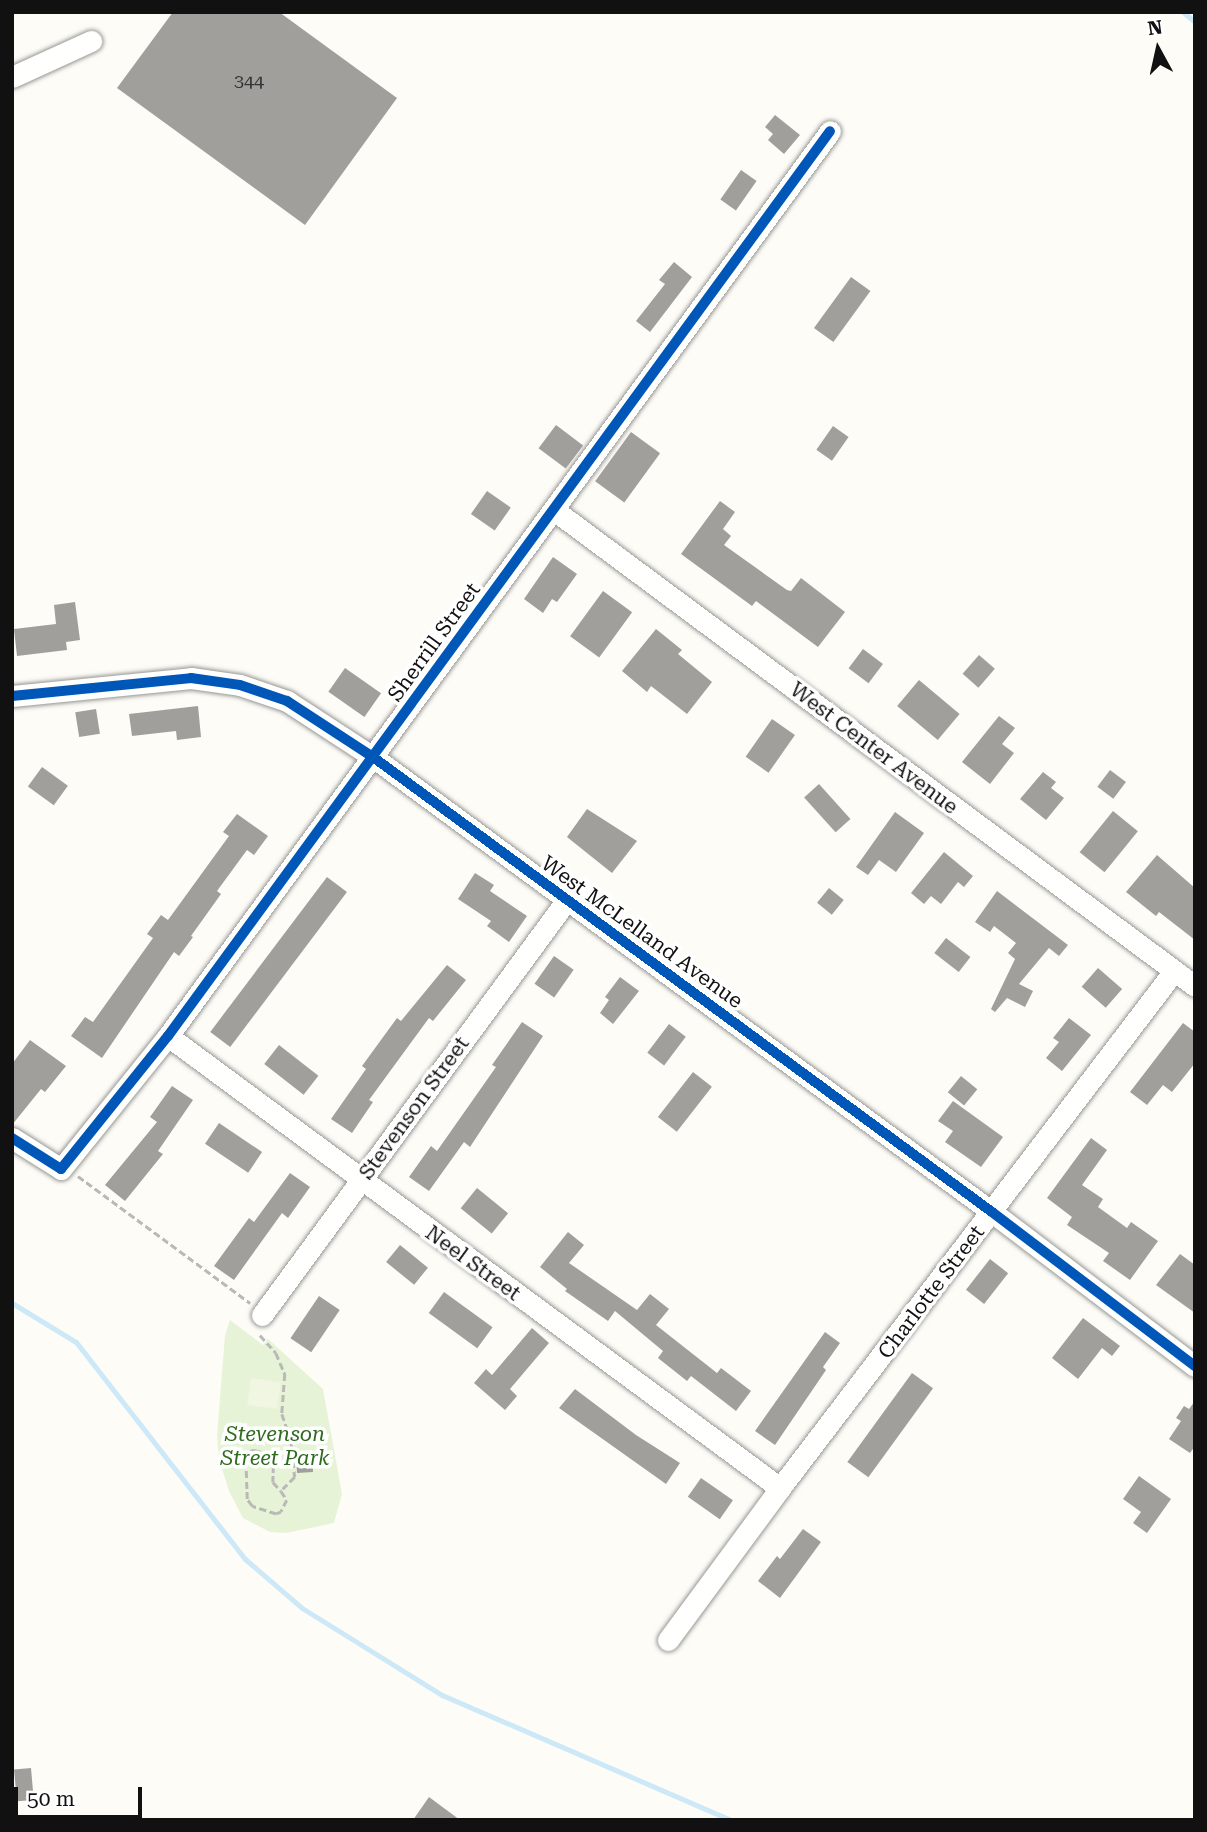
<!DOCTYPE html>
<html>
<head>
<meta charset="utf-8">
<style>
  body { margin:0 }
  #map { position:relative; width:1207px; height:1832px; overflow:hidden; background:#fdfcf7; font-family:"Roboto Serif",serif }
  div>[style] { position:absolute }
  .green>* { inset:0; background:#e7f3d7 }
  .pitch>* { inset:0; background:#f0f6e1; transform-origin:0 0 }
  .stream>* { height:5px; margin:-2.5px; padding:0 2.5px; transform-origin:2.5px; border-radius:2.5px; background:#cde8f7 }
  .building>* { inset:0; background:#a19f9c; transform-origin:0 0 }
  .path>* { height:2.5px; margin-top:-1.25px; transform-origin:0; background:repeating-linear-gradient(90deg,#b9b9b8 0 7px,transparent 0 10.5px) }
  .roads { filter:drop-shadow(0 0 2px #979795) drop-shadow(0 0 2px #979795) }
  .minor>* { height:21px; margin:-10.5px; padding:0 10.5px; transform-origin:10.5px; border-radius:10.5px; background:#fffffe }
  .cycleway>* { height:10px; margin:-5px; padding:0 5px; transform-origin:5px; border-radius:5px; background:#0057b8 }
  span { translate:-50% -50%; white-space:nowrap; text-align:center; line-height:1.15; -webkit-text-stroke:7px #fff; paint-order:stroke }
  .number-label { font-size:18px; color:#353434 }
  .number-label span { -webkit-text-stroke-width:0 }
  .street-label { font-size:21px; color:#111 }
  .park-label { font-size:21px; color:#2f6b1f; font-style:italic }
  .frame { position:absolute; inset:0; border:14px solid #111; pointer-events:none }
  .north { position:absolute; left:1123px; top:14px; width:70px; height:70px; -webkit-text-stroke:5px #fff; paint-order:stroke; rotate:352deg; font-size:19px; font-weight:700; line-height:28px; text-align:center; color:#111 }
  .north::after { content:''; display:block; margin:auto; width:24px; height:32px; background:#111; clip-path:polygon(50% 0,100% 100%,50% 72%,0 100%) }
  .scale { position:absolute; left:14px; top:1787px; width:128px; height:32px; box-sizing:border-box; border:4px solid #111; border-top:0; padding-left:9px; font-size:21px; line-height:24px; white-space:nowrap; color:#111; -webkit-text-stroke:5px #fff; paint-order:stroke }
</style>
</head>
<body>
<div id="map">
  <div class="green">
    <i style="clip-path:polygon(230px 1320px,263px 1345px,268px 1339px,323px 1389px,342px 1494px,334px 1523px,286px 1533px,270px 1532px,243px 1518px,229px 1491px,219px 1459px,217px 1436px,225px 1335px)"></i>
  </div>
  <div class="pitch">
    <i style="left:251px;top:1378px;width:30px;height:27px;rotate:8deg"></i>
  </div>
  <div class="stream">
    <i style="left:1183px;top:12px;width:16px;rotate:40deg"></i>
    <i style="left:12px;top:1303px;width:75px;rotate:31.4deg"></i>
    <i style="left:76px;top:1342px;width:275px;rotate:52.1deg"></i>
    <i style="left:245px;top:1559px;width:75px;rotate:40.7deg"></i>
    <i style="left:302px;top:1608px;width:165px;rotate:31.9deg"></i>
    <i style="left:442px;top:1695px;width:315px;rotate:23.4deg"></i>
  </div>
  <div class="building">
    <i style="clip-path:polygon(173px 12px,279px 12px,397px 98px,305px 225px,117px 88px)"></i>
    <i style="clip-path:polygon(775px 115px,800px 135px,784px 154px,768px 140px,773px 134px,765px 127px)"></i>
    <i style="left:741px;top:170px;width:19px;height:36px;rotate:35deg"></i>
    <i style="clip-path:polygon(674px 262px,692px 277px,650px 332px,636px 321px,665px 284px,659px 280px)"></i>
    <i style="left:851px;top:277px;width:24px;height:63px;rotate:36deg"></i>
    <i style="left:556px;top:425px;width:34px;height:29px;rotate:37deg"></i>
    <i style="left:833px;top:426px;width:19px;height:29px;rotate:35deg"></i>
    <i style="left:631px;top:432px;width:36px;height:61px;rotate:36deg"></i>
    <i style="left:487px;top:491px;width:29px;height:28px;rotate:35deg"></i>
    <i style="clip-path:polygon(720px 501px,735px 512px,723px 529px,731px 536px,724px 545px,787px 590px,791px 591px,801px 578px,845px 612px,818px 647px,756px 601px,752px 606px,681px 554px)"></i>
    <i style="clip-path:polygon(553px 557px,577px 574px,557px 602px,552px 599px,543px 613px,524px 599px)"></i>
    <i style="left:603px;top:591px;width:36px;height:56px;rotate:36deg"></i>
    <i style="clip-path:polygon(75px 602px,80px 640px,66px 642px,67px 650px,17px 656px,14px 629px,56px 624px,54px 605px)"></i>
    <i style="clip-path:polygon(656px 629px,682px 650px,678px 654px,712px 682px,687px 714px,651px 686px,647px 692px,622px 671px)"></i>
    <i style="left:863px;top:649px;width:25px;height:24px;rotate:37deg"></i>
    <i style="left:979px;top:655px;width:21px;height:25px;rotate:41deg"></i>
    <i style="left:345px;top:668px;width:44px;height:29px;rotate:35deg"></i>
    <i style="left:919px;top:680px;width:53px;height:34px;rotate:40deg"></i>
    <i style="clip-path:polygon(198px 706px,201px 737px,177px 740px,176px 731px,132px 736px,129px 714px)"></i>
    <i style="left:96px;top:709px;width:25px;height:21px;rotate:81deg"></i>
    <i style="clip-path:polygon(999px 716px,1015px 728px,1002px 744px,1014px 753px,990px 784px,962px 762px)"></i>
    <i style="left:772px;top:719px;width:28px;height:46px;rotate:35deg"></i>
    <i style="left:42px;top:767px;width:32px;height:24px;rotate:36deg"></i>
    <i style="left:1110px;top:770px;width:20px;height:21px;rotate:37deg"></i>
    <i style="clip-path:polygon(1043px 772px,1056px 782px,1051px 788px,1064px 798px,1046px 820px,1020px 799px)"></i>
    <i style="left:819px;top:784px;width:47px;height:20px;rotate:48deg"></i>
    <i style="clip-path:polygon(587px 809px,637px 841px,612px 873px,567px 837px)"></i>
    <i style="left:1113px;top:811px;width:32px;height:53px;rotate:39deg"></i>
    <i style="clip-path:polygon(895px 812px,924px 833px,896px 872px,879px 860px,868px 875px,856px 867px)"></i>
    <i style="clip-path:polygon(237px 814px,268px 836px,254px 855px,247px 850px,217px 891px,221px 894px,191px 936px,193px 937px,179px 956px,174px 952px,102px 1058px,71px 1036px,85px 1017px,93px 1022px,153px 938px,147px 934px,161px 915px,168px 920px,229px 836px,223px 832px)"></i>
    <i style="clip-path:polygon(944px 852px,973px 876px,964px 887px,958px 882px,941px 904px,931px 896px,924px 904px,911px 893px)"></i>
    <i style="clip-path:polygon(1157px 855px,1195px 888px,1195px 940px,1159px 912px,1156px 916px,1126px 892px)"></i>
    <i style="clip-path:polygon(475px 873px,494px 885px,490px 891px,527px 916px,509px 942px,487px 926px,491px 921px,458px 899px)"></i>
    <i style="left:327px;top:877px;width:25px;height:194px;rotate:37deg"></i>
    <i style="left:829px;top:888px;width:19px;height:19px;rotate:39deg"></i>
    <i style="clip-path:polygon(997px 891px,1068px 945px,1059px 956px,1049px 948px,1019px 984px,1033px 991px,1025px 1007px,1007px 998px,995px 1012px,991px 1009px,1015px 959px,1008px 953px,1016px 943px,994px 926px,990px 932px,975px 922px)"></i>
    <i style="left:946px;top:938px;width:31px;height:19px;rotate:38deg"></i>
    <i style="left:554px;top:956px;width:24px;height:34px;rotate:35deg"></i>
    <i style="clip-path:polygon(447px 965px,466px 980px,433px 1021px,429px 1018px,369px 1100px,373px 1102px,352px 1133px,331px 1119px,366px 1069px,362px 1066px,397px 1018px,401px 1021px)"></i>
    <i style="left:1098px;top:968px;width:32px;height:25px;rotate:41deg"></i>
    <i style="clip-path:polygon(620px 977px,639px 991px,613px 1024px,600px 1013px,609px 1000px,605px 997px)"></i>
    <i style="clip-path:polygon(1069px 1018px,1091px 1035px,1062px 1071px,1046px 1058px,1059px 1042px,1053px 1038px)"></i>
    <i style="clip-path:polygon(522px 1022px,543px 1036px,470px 1147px,464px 1142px,429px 1191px,409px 1177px,431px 1146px,437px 1151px,496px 1067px,492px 1065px)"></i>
    <i style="clip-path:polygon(1183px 1023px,1195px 1032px,1195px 1063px,1172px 1092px,1163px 1085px,1147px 1105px,1130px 1092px)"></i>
    <i style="left:669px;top:1024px;width:21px;height:36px;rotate:37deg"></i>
    <i style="clip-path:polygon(30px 1040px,66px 1066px,45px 1092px,41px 1089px,12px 1125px,12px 1064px)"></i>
    <i style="left:279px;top:1045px;width:50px;height:24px;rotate:38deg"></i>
    <i style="left:693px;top:1072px;width:24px;height:57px;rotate:38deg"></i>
    <i style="left:961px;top:1076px;width:21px;height:21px;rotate:39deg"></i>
    <i style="clip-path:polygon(172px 1086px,193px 1100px,158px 1151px,163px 1154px,125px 1201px,105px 1185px,157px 1122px,150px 1117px)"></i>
    <i style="clip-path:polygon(953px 1101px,1003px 1137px,981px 1167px,945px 1142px,953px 1131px,938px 1121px)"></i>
    <i style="left:219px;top:1123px;width:52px;height:25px;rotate:34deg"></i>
    <i style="clip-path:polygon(1091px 1138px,1107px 1150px,1082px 1185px,1103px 1199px,1098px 1207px,1127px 1228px,1131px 1222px,1158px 1241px,1130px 1280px,1103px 1261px,1109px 1253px,1067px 1225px,1072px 1217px,1047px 1198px)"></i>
    <i style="clip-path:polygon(290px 1173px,310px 1187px,288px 1218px,282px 1213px,234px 1280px,214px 1266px,249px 1218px,254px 1222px)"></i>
    <i style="left:477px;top:1188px;width:40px;height:26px;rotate:39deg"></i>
    <i style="clip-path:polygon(568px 1232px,584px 1245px,569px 1263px,637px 1310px,650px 1294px,669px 1309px,656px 1325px,717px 1373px,721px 1368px,751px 1391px,736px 1411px,691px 1376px,687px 1381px,658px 1358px,663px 1351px,615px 1311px,608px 1321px,565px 1291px,567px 1289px,540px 1267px)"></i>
    <i style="left:400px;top:1245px;width:36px;height:22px;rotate:39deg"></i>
    <i style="clip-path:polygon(1180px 1254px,1195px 1265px,1195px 1313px,1156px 1285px)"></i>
    <i style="left:990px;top:1259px;width:23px;height:39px;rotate:38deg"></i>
    <i style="left:444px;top:1292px;width:60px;height:26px;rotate:36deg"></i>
    <i style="left:319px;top:1296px;width:25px;height:51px;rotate:34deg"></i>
    <i style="clip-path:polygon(1083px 1318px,1120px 1346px,1112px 1356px,1102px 1348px,1078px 1379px,1052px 1358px)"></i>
    <i style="clip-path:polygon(532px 1328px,549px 1343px,510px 1389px,517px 1396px,505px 1410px,474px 1383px,486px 1369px,492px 1375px)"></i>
    <i style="clip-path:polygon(825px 1332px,840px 1343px,823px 1367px,826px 1370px,775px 1445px,755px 1431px)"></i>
    <i style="left:912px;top:1373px;width:26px;height:110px;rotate:36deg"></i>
    <i style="clip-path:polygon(575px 1389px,636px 1435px,680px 1463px,666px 1484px,559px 1408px)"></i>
    <i style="clip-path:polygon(1195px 1401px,1195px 1446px,1190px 1453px,1169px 1439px,1181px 1421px,1176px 1418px,1184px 1406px,1189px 1409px)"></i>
    <i style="left:312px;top:1457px;width:15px;height:16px;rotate:86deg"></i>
    <i style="clip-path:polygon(1139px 1476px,1171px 1499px,1147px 1533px,1133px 1523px,1141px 1512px,1123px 1499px)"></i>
    <i style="left:701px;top:1478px;width:39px;height:23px;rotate:35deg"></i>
    <i style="clip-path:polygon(803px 1529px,821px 1542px,780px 1598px,758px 1581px,777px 1556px,780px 1559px)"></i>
    <i style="left:31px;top:1768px;width:32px;height:17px;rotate:85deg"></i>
    <i style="clip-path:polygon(429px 1797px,460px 1820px,413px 1820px)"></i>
  </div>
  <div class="path">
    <i style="left:78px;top:1176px;width:214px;rotate:36.4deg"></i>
    <i style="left:260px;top:1335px;width:24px;rotate:48deg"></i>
    <i style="left:276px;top:1353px;width:23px;rotate:67deg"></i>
    <i style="left:285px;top:1374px;width:40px;rotate:94.3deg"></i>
    <i style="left:282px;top:1414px;width:28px;rotate:71deg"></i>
    <i style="left:291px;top:1440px;width:37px;rotate:84deg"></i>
    <i style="left:295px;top:1477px;width:20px;rotate:135deg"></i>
    <i style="left:281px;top:1491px;width:11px;rotate:56deg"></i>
    <i style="left:287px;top:1500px;width:13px;rotate:117deg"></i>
    <i style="left:281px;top:1512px;width:5px;rotate:158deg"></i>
    <i style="left:276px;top:1514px;width:25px;rotate:-162deg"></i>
    <i style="left:252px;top:1506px;width:9px;rotate:-126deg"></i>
    <i style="left:247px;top:1499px;width:33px;rotate:-92deg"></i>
    <i style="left:246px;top:1466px;width:16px;rotate:-75deg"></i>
    <i style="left:250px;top:1451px;width:4px;rotate:-14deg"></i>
    <i style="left:254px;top:1450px;width:21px;rotate:14deg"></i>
    <i style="left:274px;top:1455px;width:27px;rotate:92deg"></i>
    <i style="left:273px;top:1482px;width:12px;rotate:48deg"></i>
  </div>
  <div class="roads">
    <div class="minor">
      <i style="left:12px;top:77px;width:87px;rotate:-24.5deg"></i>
      <i style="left:554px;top:510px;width:798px;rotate:36.6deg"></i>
      <i style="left:12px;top:696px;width:180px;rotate:-5.7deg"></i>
      <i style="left:191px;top:678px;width:49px;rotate:8.1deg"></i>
      <i style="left:240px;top:685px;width:50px;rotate:18.8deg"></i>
      <i style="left:287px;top:701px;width:103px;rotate:33.1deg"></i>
      <i style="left:373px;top:757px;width:768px;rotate:36.32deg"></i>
      <i style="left:992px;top:1212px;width:255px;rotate:37.2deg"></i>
      <i style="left:168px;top:1036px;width:761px;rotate:36.45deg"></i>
      <i style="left:12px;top:1138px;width:58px;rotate:32.3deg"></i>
      <i style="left:61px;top:1169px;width:171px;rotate:-51.2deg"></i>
      <i style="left:168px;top:1036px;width:1121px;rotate:-53.81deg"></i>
      <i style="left:262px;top:1315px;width:514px;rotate:-53.71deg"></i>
      <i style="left:668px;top:1640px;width:189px;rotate:-53.6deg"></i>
      <i style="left:780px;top:1488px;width:650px;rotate:-52.69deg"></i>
    </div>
  </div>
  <div class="cycleway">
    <i style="left:12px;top:696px;width:180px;rotate:-5.7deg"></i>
    <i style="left:191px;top:678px;width:49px;rotate:8.1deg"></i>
    <i style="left:240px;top:685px;width:50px;rotate:18.8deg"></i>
    <i style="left:287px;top:701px;width:103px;rotate:33.1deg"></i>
    <i style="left:373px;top:757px;width:768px;rotate:36.32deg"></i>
    <i style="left:992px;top:1212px;width:255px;rotate:37.2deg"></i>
    <i style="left:12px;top:1138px;width:58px;rotate:32.3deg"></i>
    <i style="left:61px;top:1169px;width:171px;rotate:-51.2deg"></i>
    <i style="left:168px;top:1036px;width:1121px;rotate:-53.81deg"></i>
  </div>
  <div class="number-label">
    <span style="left:249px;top:81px">344</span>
  </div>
  <div class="street-label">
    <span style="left:434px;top:642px;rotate:-54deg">Sherrill Street</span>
    <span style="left:874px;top:748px;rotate:37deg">West Center Avenue</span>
    <span style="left:642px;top:932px;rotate:36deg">West McLelland Avenue</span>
    <span style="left:414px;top:1108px;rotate:-54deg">Stevenson Street</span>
    <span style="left:473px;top:1263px;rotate:36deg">Neel Street</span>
    <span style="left:931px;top:1292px;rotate:-53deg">Charlotte Street</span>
  </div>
  <div class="park-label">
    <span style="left:275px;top:1446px">Stevenson<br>Street Park</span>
  </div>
  <div class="frame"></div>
  <div class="north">N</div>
  <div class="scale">50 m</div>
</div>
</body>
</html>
